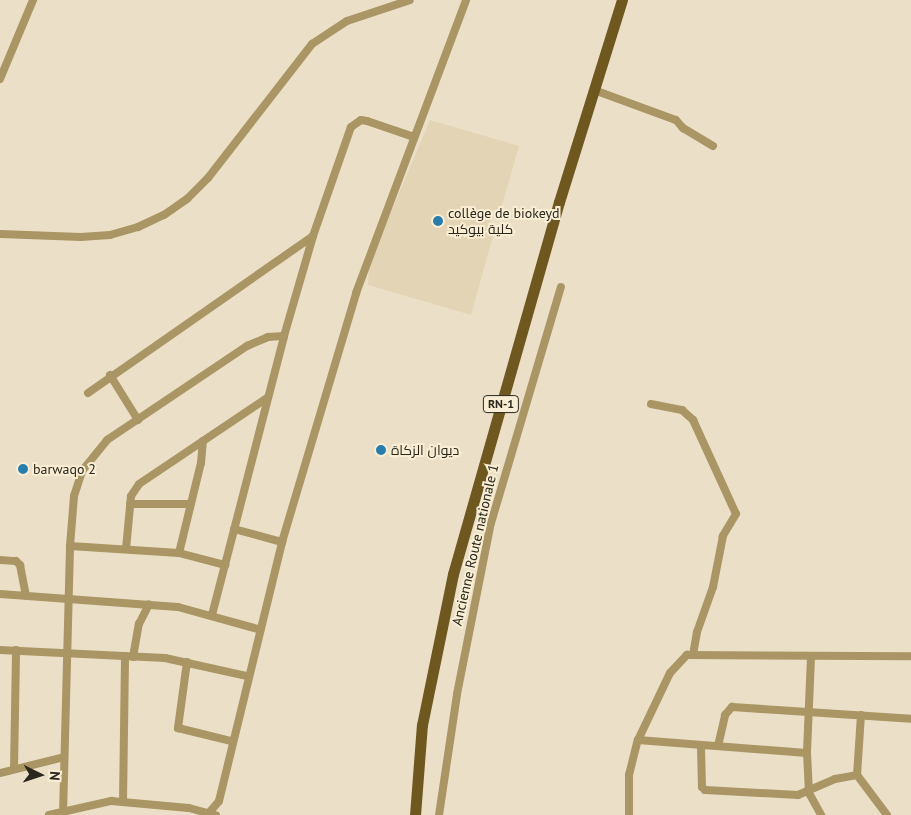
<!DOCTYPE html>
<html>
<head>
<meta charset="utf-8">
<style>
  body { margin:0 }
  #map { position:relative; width:911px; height:815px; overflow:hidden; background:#ebe0c7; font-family:"PT Sans",Cairo,sans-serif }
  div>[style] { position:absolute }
  .built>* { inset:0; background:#e3d4b5 }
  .minor>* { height:8px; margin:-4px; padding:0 4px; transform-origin:4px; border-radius:4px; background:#aa9564 }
  .primary>* { height:11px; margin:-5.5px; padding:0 5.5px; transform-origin:5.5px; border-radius:5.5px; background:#6e581f }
  .dots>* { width:14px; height:14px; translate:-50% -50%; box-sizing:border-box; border:2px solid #f9eed4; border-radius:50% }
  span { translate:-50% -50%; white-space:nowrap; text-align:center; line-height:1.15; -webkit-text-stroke:4px #f9eed4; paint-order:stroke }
  .shield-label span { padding:1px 4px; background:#f9eed4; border:1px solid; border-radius:4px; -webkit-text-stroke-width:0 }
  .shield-label { font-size:12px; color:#2b271d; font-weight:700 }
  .poi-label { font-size:14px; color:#2b271d }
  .left { translate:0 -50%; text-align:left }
  .street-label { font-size:14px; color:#2b271d }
  .north { position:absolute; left:15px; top:750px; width:50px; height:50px; -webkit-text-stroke:4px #f9eed4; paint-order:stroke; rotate:94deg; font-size:14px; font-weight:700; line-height:20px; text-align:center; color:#2b271d }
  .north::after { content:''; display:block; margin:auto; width:18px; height:22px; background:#2b271d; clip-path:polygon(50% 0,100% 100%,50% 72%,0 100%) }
</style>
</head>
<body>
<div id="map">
  <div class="built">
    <i style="clip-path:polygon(430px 120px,519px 146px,501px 209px,492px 210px,489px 225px,495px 229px,471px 315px,368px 285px,369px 264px)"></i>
  </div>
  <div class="minor">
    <i style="left:0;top:79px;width:86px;rotate:-67.3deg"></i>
    <i style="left:594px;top:90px;width:87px;rotate:20.1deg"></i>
    <i style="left:676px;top:120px;width:11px;rotate:49deg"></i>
    <i style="left:683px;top:128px;width:35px;rotate:31deg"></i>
    <i style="left:0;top:234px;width:81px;rotate:2.1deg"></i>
    <i style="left:81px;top:237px;width:29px;rotate:-4deg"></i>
    <i style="left:110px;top:235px;width:29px;rotate:-16deg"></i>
    <i style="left:138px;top:227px;width:29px;rotate:-25deg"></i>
    <i style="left:164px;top:215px;width:29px;rotate:-35deg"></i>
    <i style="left:188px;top:198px;width:28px;rotate:-45deg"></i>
    <i style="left:208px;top:178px;width:170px;rotate:-52.2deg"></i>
    <i style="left:312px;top:44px;width:42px;rotate:-33.3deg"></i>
    <i style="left:347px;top:21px;width:66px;rotate:-18.4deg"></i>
    <i style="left:110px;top:375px;width:53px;rotate:58.1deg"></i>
    <i style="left:88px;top:393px;width:274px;rotate:-34.9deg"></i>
    <i style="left:651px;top:404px;width:32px;rotate:11deg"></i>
    <i style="left:682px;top:410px;width:15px;rotate:42deg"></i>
    <i style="left:693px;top:420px;width:103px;rotate:65.4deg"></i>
    <i style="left:736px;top:514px;width:26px;rotate:121deg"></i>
    <i style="left:723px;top:536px;width:52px;rotate:101.1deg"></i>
    <i style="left:713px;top:587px;width:48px;rotate:109.6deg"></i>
    <i style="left:697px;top:632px;width:22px;rotate:100deg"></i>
    <i style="left:130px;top:504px;width:59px"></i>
    <i style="left:234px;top:529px;width:50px;rotate:15.2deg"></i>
    <i style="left:70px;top:546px;width:109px;rotate:3.7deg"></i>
    <i style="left:179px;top:553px;width:48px;rotate:14.6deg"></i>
    <i style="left:126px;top:549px;width:53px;rotate:-84.6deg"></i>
    <i style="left:131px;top:496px;width:14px;rotate:-56deg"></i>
    <i style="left:139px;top:484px;width:154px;rotate:-33.9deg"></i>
    <i style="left:179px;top:553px;width:93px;rotate:-76.3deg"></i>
    <i style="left:201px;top:463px;width:22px;rotate:-85deg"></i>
    <i style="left:0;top:560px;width:16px;rotate:4deg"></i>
    <i style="left:16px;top:561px;width:6px;rotate:45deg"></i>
    <i style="left:20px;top:565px;width:31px;rotate:79deg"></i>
    <i style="left:0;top:594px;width:178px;rotate:4.2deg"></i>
    <i style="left:178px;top:607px;width:83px;rotate:15.4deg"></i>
    <i style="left:212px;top:615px;width:288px;rotate:-75.5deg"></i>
    <i style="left:284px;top:336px;width:104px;rotate:-73.8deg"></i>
    <i style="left:313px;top:236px;width:115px;rotate:-70.8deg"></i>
    <i style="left:351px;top:127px;width:12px;rotate:-35deg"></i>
    <i style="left:361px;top:120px;width:6px;rotate:9deg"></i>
    <i style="left:367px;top:121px;width:50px;rotate:18.8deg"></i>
    <i style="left:0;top:650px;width:165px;rotate:2.8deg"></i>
    <i style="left:165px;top:658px;width:83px;rotate:12.5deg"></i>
    <i style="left:133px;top:657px;width:34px;rotate:-80deg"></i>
    <i style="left:139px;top:624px;width:22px;rotate:-63deg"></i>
    <i style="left:811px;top:657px;width:96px;rotate:92.4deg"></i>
    <i style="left:807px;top:753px;width:40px;rotate:87.1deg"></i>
    <i style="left:809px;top:793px;width:25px;rotate:61deg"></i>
    <i style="left:187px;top:662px;width:67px;rotate:97.8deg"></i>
    <i style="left:178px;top:728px;width:55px;rotate:13.8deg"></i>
    <i style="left:861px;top:715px;width:60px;rotate:93.8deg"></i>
    <i style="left:857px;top:775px;width:50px;rotate:53.1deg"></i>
    <i style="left:638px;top:740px;width:169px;rotate:4.4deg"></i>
    <i style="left:718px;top:746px;width:32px;rotate:-77deg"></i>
    <i style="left:725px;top:715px;width:11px;rotate:-49deg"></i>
    <i style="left:732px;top:707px;width:179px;rotate:3.8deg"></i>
    <i style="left:701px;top:747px;width:40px;rotate:88.6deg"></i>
    <i style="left:702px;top:787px;width:4px;rotate:45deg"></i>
    <i style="left:705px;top:790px;width:93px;rotate:3.1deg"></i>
    <i style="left:798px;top:795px;width:40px;rotate:-23.4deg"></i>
    <i style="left:835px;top:779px;width:22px;rotate:-10deg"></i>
    <i style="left:14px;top:769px;width:119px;rotate:-89deg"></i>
    <i style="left:0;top:773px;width:66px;rotate:-14deg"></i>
    <i style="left:123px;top:802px;width:146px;rotate:-89.2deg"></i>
    <i style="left:49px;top:815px;width:64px;rotate:-12.7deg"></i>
    <i style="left:111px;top:801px;width:78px;rotate:5.1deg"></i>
    <i style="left:189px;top:808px;width:28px;rotate:15deg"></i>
    <i style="left:63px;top:815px;width:269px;rotate:-88.5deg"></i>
    <i style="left:70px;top:546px;width:50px;rotate:-85.4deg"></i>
    <i style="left:74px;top:496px;width:26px;rotate:-72deg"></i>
    <i style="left:82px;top:471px;width:40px;rotate:-51deg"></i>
    <i style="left:107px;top:440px;width:169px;rotate:-33.9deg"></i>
    <i style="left:247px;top:346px;width:23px;rotate:-23deg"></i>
    <i style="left:268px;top:337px;width:16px;rotate:-4deg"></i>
    <i style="left:207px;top:815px;width:18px;rotate:-49deg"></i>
    <i style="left:219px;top:801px;width:267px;rotate:-76.3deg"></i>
    <i style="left:282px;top:542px;width:260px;rotate:-73.4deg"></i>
    <i style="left:356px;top:293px;width:313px;rotate:-69.4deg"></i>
    <i style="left:439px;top:815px;width:122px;rotate:-81.5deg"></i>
    <i style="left:457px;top:694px;width:174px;rotate:-78.8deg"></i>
    <i style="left:491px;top:523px;width:246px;rotate:-73.5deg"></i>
    <i style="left:629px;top:815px;width:40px;rotate:-90deg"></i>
    <i style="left:629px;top:775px;width:36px;rotate:-76deg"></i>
    <i style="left:638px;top:740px;width:74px;rotate:-64.5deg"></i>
    <i style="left:670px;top:673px;width:25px;rotate:-47deg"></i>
    <i style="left:687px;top:655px;width:224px;rotate:0.3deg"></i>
  </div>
  <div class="primary">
    <i style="left:415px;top:815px;width:90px;rotate:-85.6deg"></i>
    <i style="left:422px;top:725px;width:154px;rotate:-78.4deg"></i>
    <i style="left:453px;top:574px;width:387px;rotate:-74.1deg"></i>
    <i style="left:559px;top:202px;width:212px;rotate:-72.7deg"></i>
  </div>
  <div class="dots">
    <i style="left:438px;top:221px;background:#277ead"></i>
    <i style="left:381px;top:450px;background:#277ead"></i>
    <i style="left:23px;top:469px;background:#277ead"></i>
  </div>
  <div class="shield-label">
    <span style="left:501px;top:404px">RN-1</span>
  </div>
  <div class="poi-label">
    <span class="left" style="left:448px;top:221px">collège de biokeyd<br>كلية بيوكيد</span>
    <span class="left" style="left:391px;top:450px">ديوان الزكاة</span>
    <span class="left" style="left:33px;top:469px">barwaqo 2</span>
  </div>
  <div class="street-label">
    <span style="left:475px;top:545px;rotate:-77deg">Ancienne Route nationale 1</span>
  </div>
  <div class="north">N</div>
</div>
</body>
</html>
